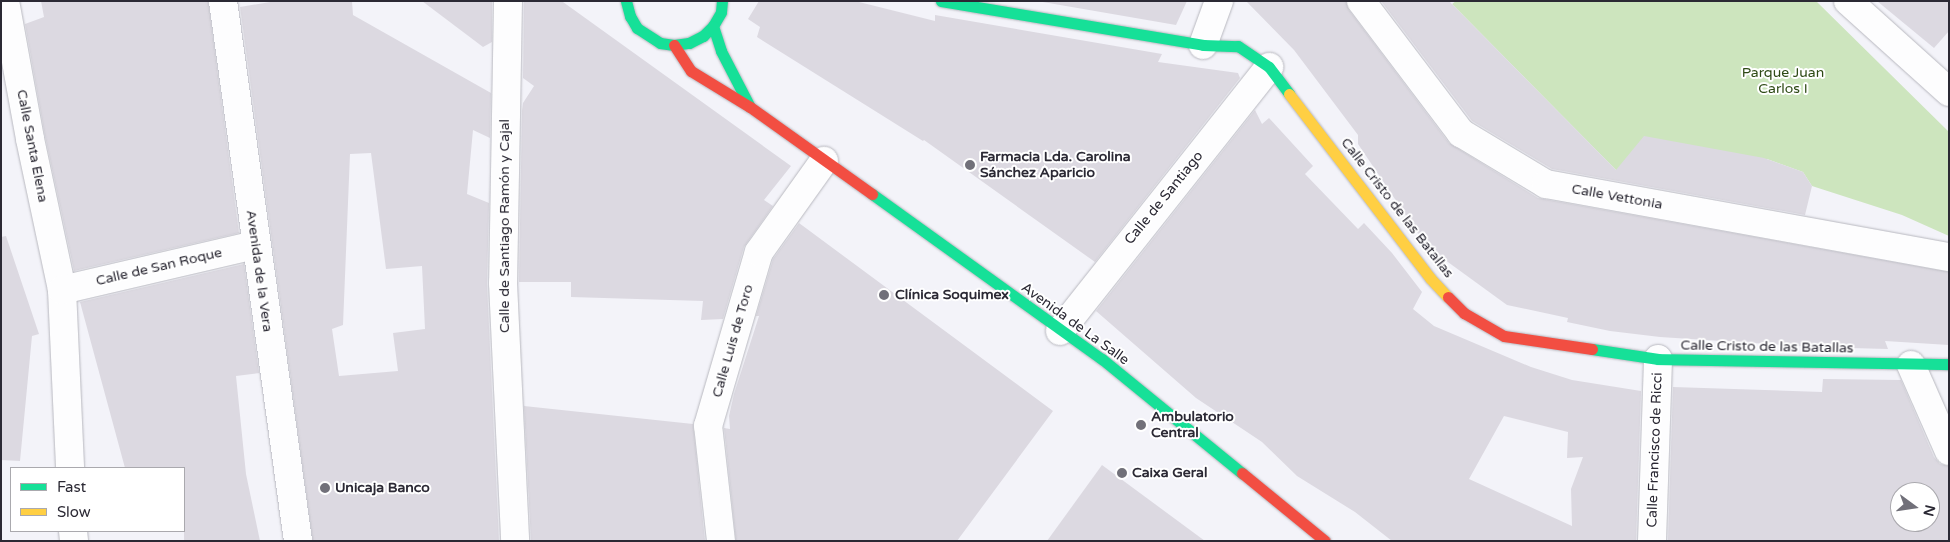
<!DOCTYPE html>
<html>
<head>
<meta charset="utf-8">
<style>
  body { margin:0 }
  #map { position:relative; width:1950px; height:542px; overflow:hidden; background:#f3f3f9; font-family:"Varela Round",sans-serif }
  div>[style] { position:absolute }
  .green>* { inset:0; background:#cde5be }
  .building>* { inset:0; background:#dcd9e1 }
  .roads { filter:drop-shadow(0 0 1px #b8b8bf) drop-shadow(0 0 1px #b8b8bf) }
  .street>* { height:28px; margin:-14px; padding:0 14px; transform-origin:14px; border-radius:14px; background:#fdfdfe }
  .fast>* { height:11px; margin:-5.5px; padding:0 5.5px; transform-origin:5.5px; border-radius:5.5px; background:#16e098 }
  .slow>* { height:11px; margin:-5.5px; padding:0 5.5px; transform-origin:5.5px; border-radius:5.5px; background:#ffcf43 }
  .jam>* { height:11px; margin:-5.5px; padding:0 5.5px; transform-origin:5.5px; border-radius:5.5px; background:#f24e42 }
  .dots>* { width:14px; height:14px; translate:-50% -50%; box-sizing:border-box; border:2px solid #fff; border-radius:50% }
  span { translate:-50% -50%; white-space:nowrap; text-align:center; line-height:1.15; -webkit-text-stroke:4px #fff; paint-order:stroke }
  .park-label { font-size:14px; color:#2e4a15 }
  .street-label { font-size:14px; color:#2b2934 }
  .poi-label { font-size:14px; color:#2b2934; font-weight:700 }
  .left { translate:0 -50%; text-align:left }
  .frame { position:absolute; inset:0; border:2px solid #2b2934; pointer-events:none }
  .legend { position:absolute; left:10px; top:467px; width:175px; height:65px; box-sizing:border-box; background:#fff; border:1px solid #aaa9ae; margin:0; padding:6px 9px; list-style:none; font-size:15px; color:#2b2934 }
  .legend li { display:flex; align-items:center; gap:10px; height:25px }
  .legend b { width:25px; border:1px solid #aaa9ae }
  .north { position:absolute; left:1890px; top:482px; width:50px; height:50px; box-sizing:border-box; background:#fff; border:1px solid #aaa9ae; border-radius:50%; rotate:104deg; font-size:14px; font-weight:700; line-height:20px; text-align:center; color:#2b2934 }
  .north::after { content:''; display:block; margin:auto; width:18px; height:22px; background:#717079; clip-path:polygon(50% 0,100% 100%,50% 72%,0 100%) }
</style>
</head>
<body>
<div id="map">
  <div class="green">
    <i style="clip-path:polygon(1456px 1px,1816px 1px,1949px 132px,1949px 236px,1902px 215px,1812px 186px,1803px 172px,1767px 159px,1616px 170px,1452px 4px)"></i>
  </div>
  <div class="building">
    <i style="clip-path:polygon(41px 1px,208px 1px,239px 233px,74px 271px,45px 136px,25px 24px,44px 17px)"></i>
    <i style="clip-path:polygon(evenodd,276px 1px,352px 1px,353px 15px,491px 93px,490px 138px,473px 130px,467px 194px,489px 203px,487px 284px,499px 541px,313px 541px,240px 7px,276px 1px,371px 153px,386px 269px,422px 266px,425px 329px,393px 333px,398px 371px,339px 376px,332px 329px,343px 325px,350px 154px,371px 153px)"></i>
    <i style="clip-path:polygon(422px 1px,492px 1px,492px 42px,483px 47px)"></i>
    <i style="clip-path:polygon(524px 1px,564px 1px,563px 2px,791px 166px,764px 200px,773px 206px,744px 247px,723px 319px,701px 320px,703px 301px,571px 297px,571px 282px,519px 282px,522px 111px,523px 103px,534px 86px,523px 78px)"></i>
    <i style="clip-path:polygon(759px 1px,855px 1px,935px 21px,935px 15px,1162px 54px,1158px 62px,1238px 73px,1240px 78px,1095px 262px,924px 140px,923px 141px,757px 37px,760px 27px,748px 19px)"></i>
    <i style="clip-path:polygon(1037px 1px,1187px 1px,1176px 25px)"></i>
    <i style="clip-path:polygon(1246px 1px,1346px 1px,1349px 10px,1449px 143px,1538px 198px,1949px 272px,1949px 345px,1885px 341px,1888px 349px,1813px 347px,1660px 337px,1610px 331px,1567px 322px,1568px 318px,1507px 305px,1441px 257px,1438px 263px,1358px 144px,1358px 135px,1294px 50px)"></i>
    <i style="clip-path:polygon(1381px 1px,1449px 1px,1616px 170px,1644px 136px,1764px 158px,1803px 172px,1812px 186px,1805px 215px,1552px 169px,1472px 121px)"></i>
    <i style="clip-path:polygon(1877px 1px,1949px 1px,1949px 31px,1934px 48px)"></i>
    <i style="clip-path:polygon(evenodd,1255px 110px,1262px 124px,1269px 118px,1313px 166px,1305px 174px,1358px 229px,1364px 223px,1392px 253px,1422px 292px,1413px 309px,1434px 326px,1531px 367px,1572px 380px,1641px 391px,1636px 541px,1392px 541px,1355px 512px,1297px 476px,1262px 442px,1196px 398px,1096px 311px,1255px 110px,1504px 416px,1568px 432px,1567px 458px,1583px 457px,1571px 489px,1572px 526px,1469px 479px,1504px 416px)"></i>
    <i style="clip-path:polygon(799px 223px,1053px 411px,957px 541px,736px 541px,724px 428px,730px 429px,729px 416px,734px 394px,759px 316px,756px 316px,773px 259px)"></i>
    <i style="clip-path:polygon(6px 236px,39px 334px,32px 336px,20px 461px,1px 460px,1px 237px)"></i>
    <i style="clip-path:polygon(244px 264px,259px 373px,236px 376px,246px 474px,260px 541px,184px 541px,184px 468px,125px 468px,80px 302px)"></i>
    <i style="clip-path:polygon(evenodd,1823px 379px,1901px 380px,1934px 457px,1940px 464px,1949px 466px,1949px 541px,1668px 541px,1673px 387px,1822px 392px,1823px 379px,1900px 492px,1930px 492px,1930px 522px,1900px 522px,1900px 492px)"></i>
    <i style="clip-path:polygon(524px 406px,693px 424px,705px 541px,531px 541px)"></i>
    <i style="clip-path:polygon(1102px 465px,1205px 541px,1047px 541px)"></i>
  </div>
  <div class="roads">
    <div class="street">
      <i style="left:5px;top:1px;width:140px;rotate:79.7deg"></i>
      <i style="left:30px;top:139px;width:154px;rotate:78deg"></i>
      <i style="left:62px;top:290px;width:178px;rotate:87.4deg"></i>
      <i style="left:223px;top:1px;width:545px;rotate:82.09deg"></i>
      <i style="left:508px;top:1px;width:282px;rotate:91deg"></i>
      <i style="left:503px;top:283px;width:258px;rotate:87.3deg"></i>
      <i style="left:1361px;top:1px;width:166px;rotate:52.9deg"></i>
      <i style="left:1461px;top:133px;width:99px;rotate:31deg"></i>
      <i style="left:1546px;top:184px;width:410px;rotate:10.3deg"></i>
      <i style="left:1848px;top:1px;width:136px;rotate:42deg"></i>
      <i style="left:1203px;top:45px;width:47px;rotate:-70deg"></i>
      <i style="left:62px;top:290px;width:199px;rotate:-13.1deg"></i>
      <i style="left:1060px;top:331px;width:337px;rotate:-51.6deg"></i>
      <i style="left:1911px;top:365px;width:94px;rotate:66.2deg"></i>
      <i style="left:73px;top:531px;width:10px;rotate:84deg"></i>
      <i style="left:721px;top:541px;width:116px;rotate:-96.4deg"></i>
      <i style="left:708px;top:426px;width:181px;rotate:-73.7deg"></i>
      <i style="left:759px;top:252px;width:112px;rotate:-54.5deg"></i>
      <i style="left:1652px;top:541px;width:182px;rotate:-88.1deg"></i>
    </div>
    <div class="fast">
      <i style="left:626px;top:1px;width:16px;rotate:75deg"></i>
      <i style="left:630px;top:16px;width:14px;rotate:60deg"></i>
      <i style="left:637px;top:28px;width:27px;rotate:33deg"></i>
      <i style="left:660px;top:43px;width:14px;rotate:8deg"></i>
      <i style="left:674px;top:45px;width:15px;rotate:-8deg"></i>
      <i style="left:689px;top:43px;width:16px;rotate:-27deg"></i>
      <i style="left:703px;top:36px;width:14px;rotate:-45deg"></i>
      <i style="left:713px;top:26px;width:16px;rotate:-60deg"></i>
      <i style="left:721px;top:12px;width:11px;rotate:-85deg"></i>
      <i style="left:941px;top:1px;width:266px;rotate:9.5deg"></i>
      <i style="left:1203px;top:45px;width:35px;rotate:2deg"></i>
      <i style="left:1238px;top:46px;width:37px;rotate:34deg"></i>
      <i style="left:1269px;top:67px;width:34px;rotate:53deg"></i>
      <i style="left:713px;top:26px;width:26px;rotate:72deg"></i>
      <i style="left:721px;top:51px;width:63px;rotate:62.6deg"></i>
      <i style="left:872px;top:194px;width:283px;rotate:35.7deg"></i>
      <i style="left:1102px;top:359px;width:181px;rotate:39.2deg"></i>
      <i style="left:1592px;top:349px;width:67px;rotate:8.6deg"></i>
      <i style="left:1658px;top:359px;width:291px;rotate:1deg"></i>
    </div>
    <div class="slow">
      <i style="left:1289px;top:94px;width:232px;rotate:52.5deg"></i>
      <i style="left:1430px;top:278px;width:26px;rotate:47deg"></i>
    </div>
    <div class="jam">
      <i style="left:674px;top:45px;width:31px;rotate:57deg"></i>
      <i style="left:691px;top:71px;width:69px;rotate:31.4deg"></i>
      <i style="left:750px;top:107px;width:150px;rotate:35.5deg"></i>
      <i style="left:1448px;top:297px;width:23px;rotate:45deg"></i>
      <i style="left:1464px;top:313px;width:46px;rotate:29.9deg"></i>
      <i style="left:1504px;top:336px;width:89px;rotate:8.4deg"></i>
      <i style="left:1242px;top:473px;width:107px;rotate:39.3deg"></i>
    </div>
  </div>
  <div class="dots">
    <i style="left:970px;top:165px;background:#717079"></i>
    <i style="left:884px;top:295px;background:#717079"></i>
    <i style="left:1141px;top:425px;background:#717079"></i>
    <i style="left:1122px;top:473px;background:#717079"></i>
    <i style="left:325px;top:488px;background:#717079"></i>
  </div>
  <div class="park-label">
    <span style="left:1783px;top:81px">Parque Juan<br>Carlos I</span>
  </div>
  <div class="street-label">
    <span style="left:32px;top:146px;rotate:79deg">Calle Santa Elena</span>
    <span style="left:1617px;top:197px;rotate:10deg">Calle Vettonia</span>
    <span style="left:1164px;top:198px;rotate:-51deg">Calle de Santiago</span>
    <span style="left:1397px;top:208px;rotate:52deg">Calle Cristo de las Batallas</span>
    <span style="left:505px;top:226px;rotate:-90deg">Calle de Santiago Ramón y Cajal</span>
    <span style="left:159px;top:267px;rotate:-13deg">Calle de San Roque</span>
    <span style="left:259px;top:271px;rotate:82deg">Avenida de la Vera</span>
    <span style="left:1075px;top:324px;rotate:36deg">Avenida de La Salle</span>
    <span style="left:733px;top:341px;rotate:-74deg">Calle Luis de Toro</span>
    <span style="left:1767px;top:347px;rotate:1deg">Calle Cristo de las Batallas</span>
    <span style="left:1655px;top:450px;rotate:-88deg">Calle Francisco de Ricci</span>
  </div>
  <div class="poi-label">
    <span class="left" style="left:980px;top:165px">Farmacia Lda. Carolina<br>Sánchez Aparicio</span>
    <span class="left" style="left:895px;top:295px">Clínica Soquimex</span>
    <span class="left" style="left:1151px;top:425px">Ambulatorio<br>Central</span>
    <span class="left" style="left:1132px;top:473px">Caixa Geral</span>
    <span class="left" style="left:335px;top:488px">Unicaja Banco</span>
  </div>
  <div class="frame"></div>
  <ul class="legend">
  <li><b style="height:6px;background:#16e098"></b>Fast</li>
  <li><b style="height:6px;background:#ffcf43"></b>Slow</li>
  </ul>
  <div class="north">N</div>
</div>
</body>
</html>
